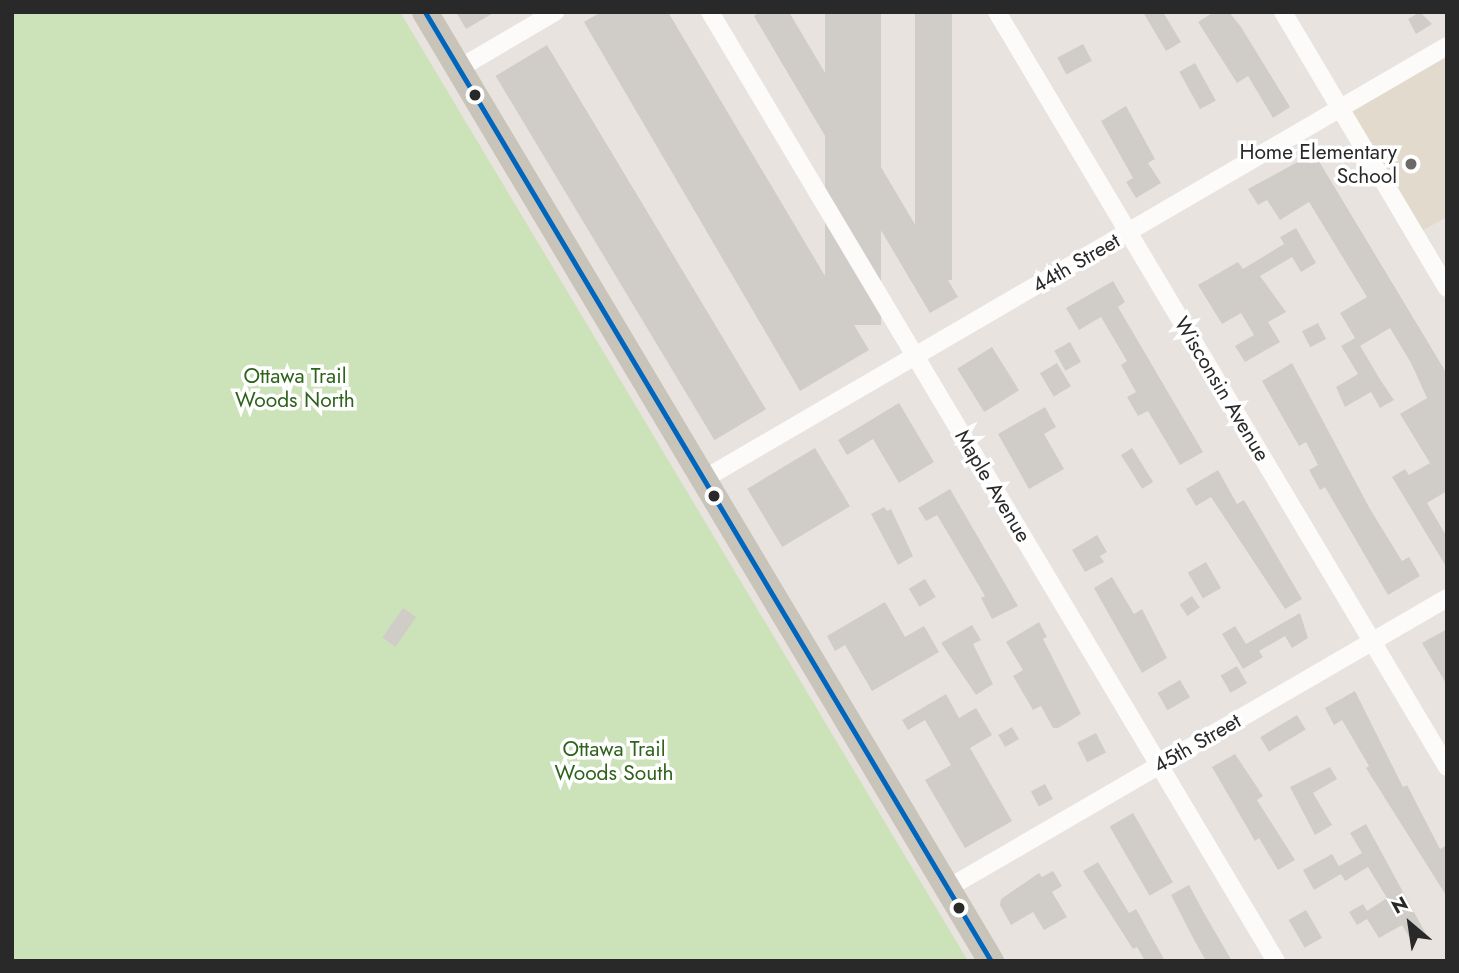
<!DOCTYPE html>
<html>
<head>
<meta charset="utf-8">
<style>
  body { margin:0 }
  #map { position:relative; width:1459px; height:973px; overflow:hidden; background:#e8e3de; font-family:Jost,sans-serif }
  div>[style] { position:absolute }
  .education>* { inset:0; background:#e2dacc }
  .green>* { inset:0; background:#cce2b8 }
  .building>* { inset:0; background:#d0cdc9; transform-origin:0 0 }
  .street>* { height:18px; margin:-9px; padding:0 9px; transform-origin:9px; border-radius:9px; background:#fcfbfa }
  .primary>* { height:26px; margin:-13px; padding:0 13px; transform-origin:13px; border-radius:13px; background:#c8c4b9 }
  .bus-1>* { height:5px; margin:-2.5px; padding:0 2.5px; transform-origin:2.5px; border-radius:2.5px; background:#0065bd }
  .dots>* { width:19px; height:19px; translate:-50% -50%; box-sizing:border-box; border:4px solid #fff; border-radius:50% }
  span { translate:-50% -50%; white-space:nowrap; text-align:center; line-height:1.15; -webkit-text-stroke:7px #fff; paint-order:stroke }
  .poi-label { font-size:21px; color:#292929 }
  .right { translate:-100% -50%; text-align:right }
  .street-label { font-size:21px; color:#292929 }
  .park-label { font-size:21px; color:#2e631b }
  .frame { position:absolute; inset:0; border:14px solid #292929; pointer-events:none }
  .north { position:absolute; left:1375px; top:889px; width:70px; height:70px; -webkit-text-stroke:5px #fff; paint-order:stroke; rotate:331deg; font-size:19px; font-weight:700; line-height:28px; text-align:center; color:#292929 }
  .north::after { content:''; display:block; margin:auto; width:24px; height:32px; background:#292929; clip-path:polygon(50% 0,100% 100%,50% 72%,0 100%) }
</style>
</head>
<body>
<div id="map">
  <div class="education">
    <i style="clip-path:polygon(1447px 51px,1447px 217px,1416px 234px,1343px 111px)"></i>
  </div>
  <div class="green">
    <i style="clip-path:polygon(12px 12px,400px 12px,968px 961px,12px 961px)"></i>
  </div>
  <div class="building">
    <i style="clip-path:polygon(456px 12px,495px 12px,466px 29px)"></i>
    <i style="clip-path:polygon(601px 12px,668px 12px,869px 350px,800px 391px,584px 22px)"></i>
    <i style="clip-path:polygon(760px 12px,789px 12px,958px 297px,930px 313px,754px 16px)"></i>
    <i style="left:825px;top:12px;width:56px;height:313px"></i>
    <i style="left:915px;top:12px;width:37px;height:268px"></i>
    <i style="clip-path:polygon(1143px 12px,1163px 12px,1181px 42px,1166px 51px)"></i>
    <i style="clip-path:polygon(1214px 12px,1229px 12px,1241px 27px,1290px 107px,1273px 118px,1248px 76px,1237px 83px,1198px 22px)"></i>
    <i style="clip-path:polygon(1420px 12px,1432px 24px,1416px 34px,1408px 19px)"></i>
    <i style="left:1083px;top:44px;width:19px;height:29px;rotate:62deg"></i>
    <i style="left:547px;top:45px;width:425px;height:60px;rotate:59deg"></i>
    <i style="left:1195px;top:63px;width:43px;height:18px;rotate:61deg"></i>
    <i style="clip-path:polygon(1126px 106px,1155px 159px,1148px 163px,1161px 183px,1136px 198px,1126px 182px,1133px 178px,1101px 121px)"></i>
    <i style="clip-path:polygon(1314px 153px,1447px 374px,1447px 491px,1427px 503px,1447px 537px,1447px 568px,1392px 477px,1405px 469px,1409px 475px,1430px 463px,1400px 414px,1427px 398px,1411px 363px,1390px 328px,1360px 346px,1356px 339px,1381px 381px,1394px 400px,1380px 408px,1371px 392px,1345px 407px,1336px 387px,1358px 374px,1341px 346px,1355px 338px,1340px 313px,1367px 297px,1309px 202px,1280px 220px,1267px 200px,1258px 205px,1248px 189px)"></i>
    <i style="clip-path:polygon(1296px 228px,1316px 263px,1301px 272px,1292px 257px,1260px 276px,1286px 312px,1268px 322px,1280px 342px,1245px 362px,1235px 346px,1254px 335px,1241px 313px,1222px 324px,1198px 285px,1238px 262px,1243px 269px,1284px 244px,1280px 237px)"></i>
    <i style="clip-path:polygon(1113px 281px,1125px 302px,1118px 307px,1203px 452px,1180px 465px,1148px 411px,1138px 416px,1127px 397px,1136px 392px,1121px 365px,1127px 361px,1101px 317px,1079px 330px,1066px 308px)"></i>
    <i style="left:1318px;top:323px;width:18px;height:18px;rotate:63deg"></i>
    <i style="left:1070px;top:342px;width:23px;height:18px;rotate:61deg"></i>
    <i style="left:992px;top:347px;width:51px;height:41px;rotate:58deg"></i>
    <i style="left:1057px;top:363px;width:27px;height:20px;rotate:59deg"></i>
    <i style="clip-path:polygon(1292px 363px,1370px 509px,1402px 561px,1409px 557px,1420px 576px,1388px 595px,1325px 487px,1320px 490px,1309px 470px,1318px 465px,1306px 442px,1299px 446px,1262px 381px)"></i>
    <i style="clip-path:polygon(899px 403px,934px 462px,899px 483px,873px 439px,847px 455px,838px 440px)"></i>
    <i style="clip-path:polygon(1045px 407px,1056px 427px,1044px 434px,1064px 469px,1029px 489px,998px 434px)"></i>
    <i style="left:815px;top:448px;width:68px;height:79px;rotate:59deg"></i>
    <i style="left:1132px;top:448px;width:40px;height:13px;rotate:58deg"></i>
    <i style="clip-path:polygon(1218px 470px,1237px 504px,1244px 500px,1302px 599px,1285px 609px,1211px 497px,1196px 506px,1186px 489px)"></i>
    <i style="clip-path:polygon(950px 489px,1018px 606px,992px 619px,981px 598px,985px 596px,937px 515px,926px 521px,918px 508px)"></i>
    <i style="clip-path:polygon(884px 507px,887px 511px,891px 509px,913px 556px,898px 565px,871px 514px)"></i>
    <i style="clip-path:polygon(1097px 535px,1107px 552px,1100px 556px,1104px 562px,1085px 572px,1072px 550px)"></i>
    <i style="left:1206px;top:562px;width:30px;height:21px;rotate:60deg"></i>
    <i style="clip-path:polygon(1112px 577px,1134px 614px,1142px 609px,1167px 658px,1142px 673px,1094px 588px)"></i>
    <i style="left:925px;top:579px;width:21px;height:19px;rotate:59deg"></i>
    <i style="left:1192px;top:596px;width:14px;height:15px;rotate:56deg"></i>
    <i style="clip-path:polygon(885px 602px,905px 637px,924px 626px,939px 652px,872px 691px,845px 645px,835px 651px,827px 636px)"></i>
    <i style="left:403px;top:608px;width:16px;height:36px;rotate:35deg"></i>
    <i style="clip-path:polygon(1300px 613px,1308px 638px,1292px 648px,1285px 636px,1259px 651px,1263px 657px,1243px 669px,1222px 634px,1235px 626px,1246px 644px)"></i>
    <i style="clip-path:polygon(1039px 622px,1047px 637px,1043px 639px,1081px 714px,1058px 728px,1053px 728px,1041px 706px,1033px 710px,1013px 676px,1023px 670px,1006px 642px)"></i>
    <i style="clip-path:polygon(972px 625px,981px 640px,973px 644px,993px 684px,976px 695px,941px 643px)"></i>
    <i style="clip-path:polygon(1447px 629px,1447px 685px,1422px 643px)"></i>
    <i style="left:1237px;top:666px;width:20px;height:19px;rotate:60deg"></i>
    <i style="left:1180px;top:680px;width:20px;height:26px;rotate:60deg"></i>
    <i style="clip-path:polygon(1355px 691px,1403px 787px,1407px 785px,1440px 849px,1447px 845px,1447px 897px,1366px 768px,1369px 766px,1342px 720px,1334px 725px,1325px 708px)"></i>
    <i style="clip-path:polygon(946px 694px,959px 718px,976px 708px,992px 735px,970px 748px,1012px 821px,965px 848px,925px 780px,951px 765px,925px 720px,908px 730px,902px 720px)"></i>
    <i style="left:1297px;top:715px;width:17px;height:43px;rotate:59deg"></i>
    <i style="left:1012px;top:727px;width:14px;height:16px;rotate:60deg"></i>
    <i style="left:1096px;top:733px;width:22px;height:21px;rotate:63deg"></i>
    <i style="clip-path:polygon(1235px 754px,1263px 796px,1257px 800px,1295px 860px,1278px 870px,1259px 838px,1255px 841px,1212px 767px)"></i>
    <i style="clip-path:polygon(1330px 767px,1337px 779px,1313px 793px,1332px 825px,1315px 835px,1290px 787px)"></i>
    <i style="left:1045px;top:784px;width:17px;height:16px;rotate:62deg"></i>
    <i style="left:1133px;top:813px;width:80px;height:27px;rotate:60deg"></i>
    <i style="clip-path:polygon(1366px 824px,1426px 934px,1412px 942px,1402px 925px,1379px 938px,1367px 919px,1357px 925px,1349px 912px,1363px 904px,1367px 911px,1387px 898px,1368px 867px,1345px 881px,1341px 874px,1314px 890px,1303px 870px,1332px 854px,1339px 866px,1362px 853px,1350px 833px)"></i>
    <i style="clip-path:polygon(1098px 862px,1129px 913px,1136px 909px,1165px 961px,1145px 961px,1137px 947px,1133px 949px,1083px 871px)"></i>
    <i style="clip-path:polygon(1053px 871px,1062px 886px,1052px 892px,1067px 917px,1044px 930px,1033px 912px,1011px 925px,1000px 905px,1001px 899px,1039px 873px,1042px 877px)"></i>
    <i style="clip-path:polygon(1189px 885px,1204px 913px,1232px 961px,1206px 961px,1193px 938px,1171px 895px)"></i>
    <i style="left:1306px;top:910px;width:32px;height:20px;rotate:60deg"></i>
  </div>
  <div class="street">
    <i style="left:710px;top:12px;width:1105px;rotate:59.19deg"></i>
    <i style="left:997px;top:12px;width:879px;rotate:59.2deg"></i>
    <i style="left:1283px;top:12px;width:321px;rotate:59.3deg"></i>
    <i style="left:458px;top:69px;width:113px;rotate:-30.4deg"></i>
    <i style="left:704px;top:479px;width:860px;rotate:-30.23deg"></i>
    <i style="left:948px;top:888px;width:577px;rotate:-30.16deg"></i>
  </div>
  <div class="primary">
    <i style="left:425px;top:12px;width:1105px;rotate:59.19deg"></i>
  </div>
  <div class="bus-1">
    <i style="left:425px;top:12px;width:1105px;rotate:59.19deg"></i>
  </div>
  <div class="dots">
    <i style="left:475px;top:95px;background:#292929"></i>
    <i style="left:1411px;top:164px;background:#6c6a68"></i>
    <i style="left:714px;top:496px;background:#292929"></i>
    <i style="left:959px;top:908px;background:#292929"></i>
  </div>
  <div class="poi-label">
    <span class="right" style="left:1397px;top:164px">Home Elementary<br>School</span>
  </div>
  <div class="street-label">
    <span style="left:1076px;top:263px;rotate:-30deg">44th Street</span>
    <span style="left:1222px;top:389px;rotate:59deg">Wisconsin Avenue</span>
    <span style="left:993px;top:486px;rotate:59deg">Maple Avenue</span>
    <span style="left:1197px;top:743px;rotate:-30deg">45th Street</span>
  </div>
  <div class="park-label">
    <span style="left:295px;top:388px">Ottawa Trail<br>Woods North</span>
    <span style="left:614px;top:761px">Ottawa Trail<br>Woods South</span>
  </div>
  <div class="frame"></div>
  <div class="north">N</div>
</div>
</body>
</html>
